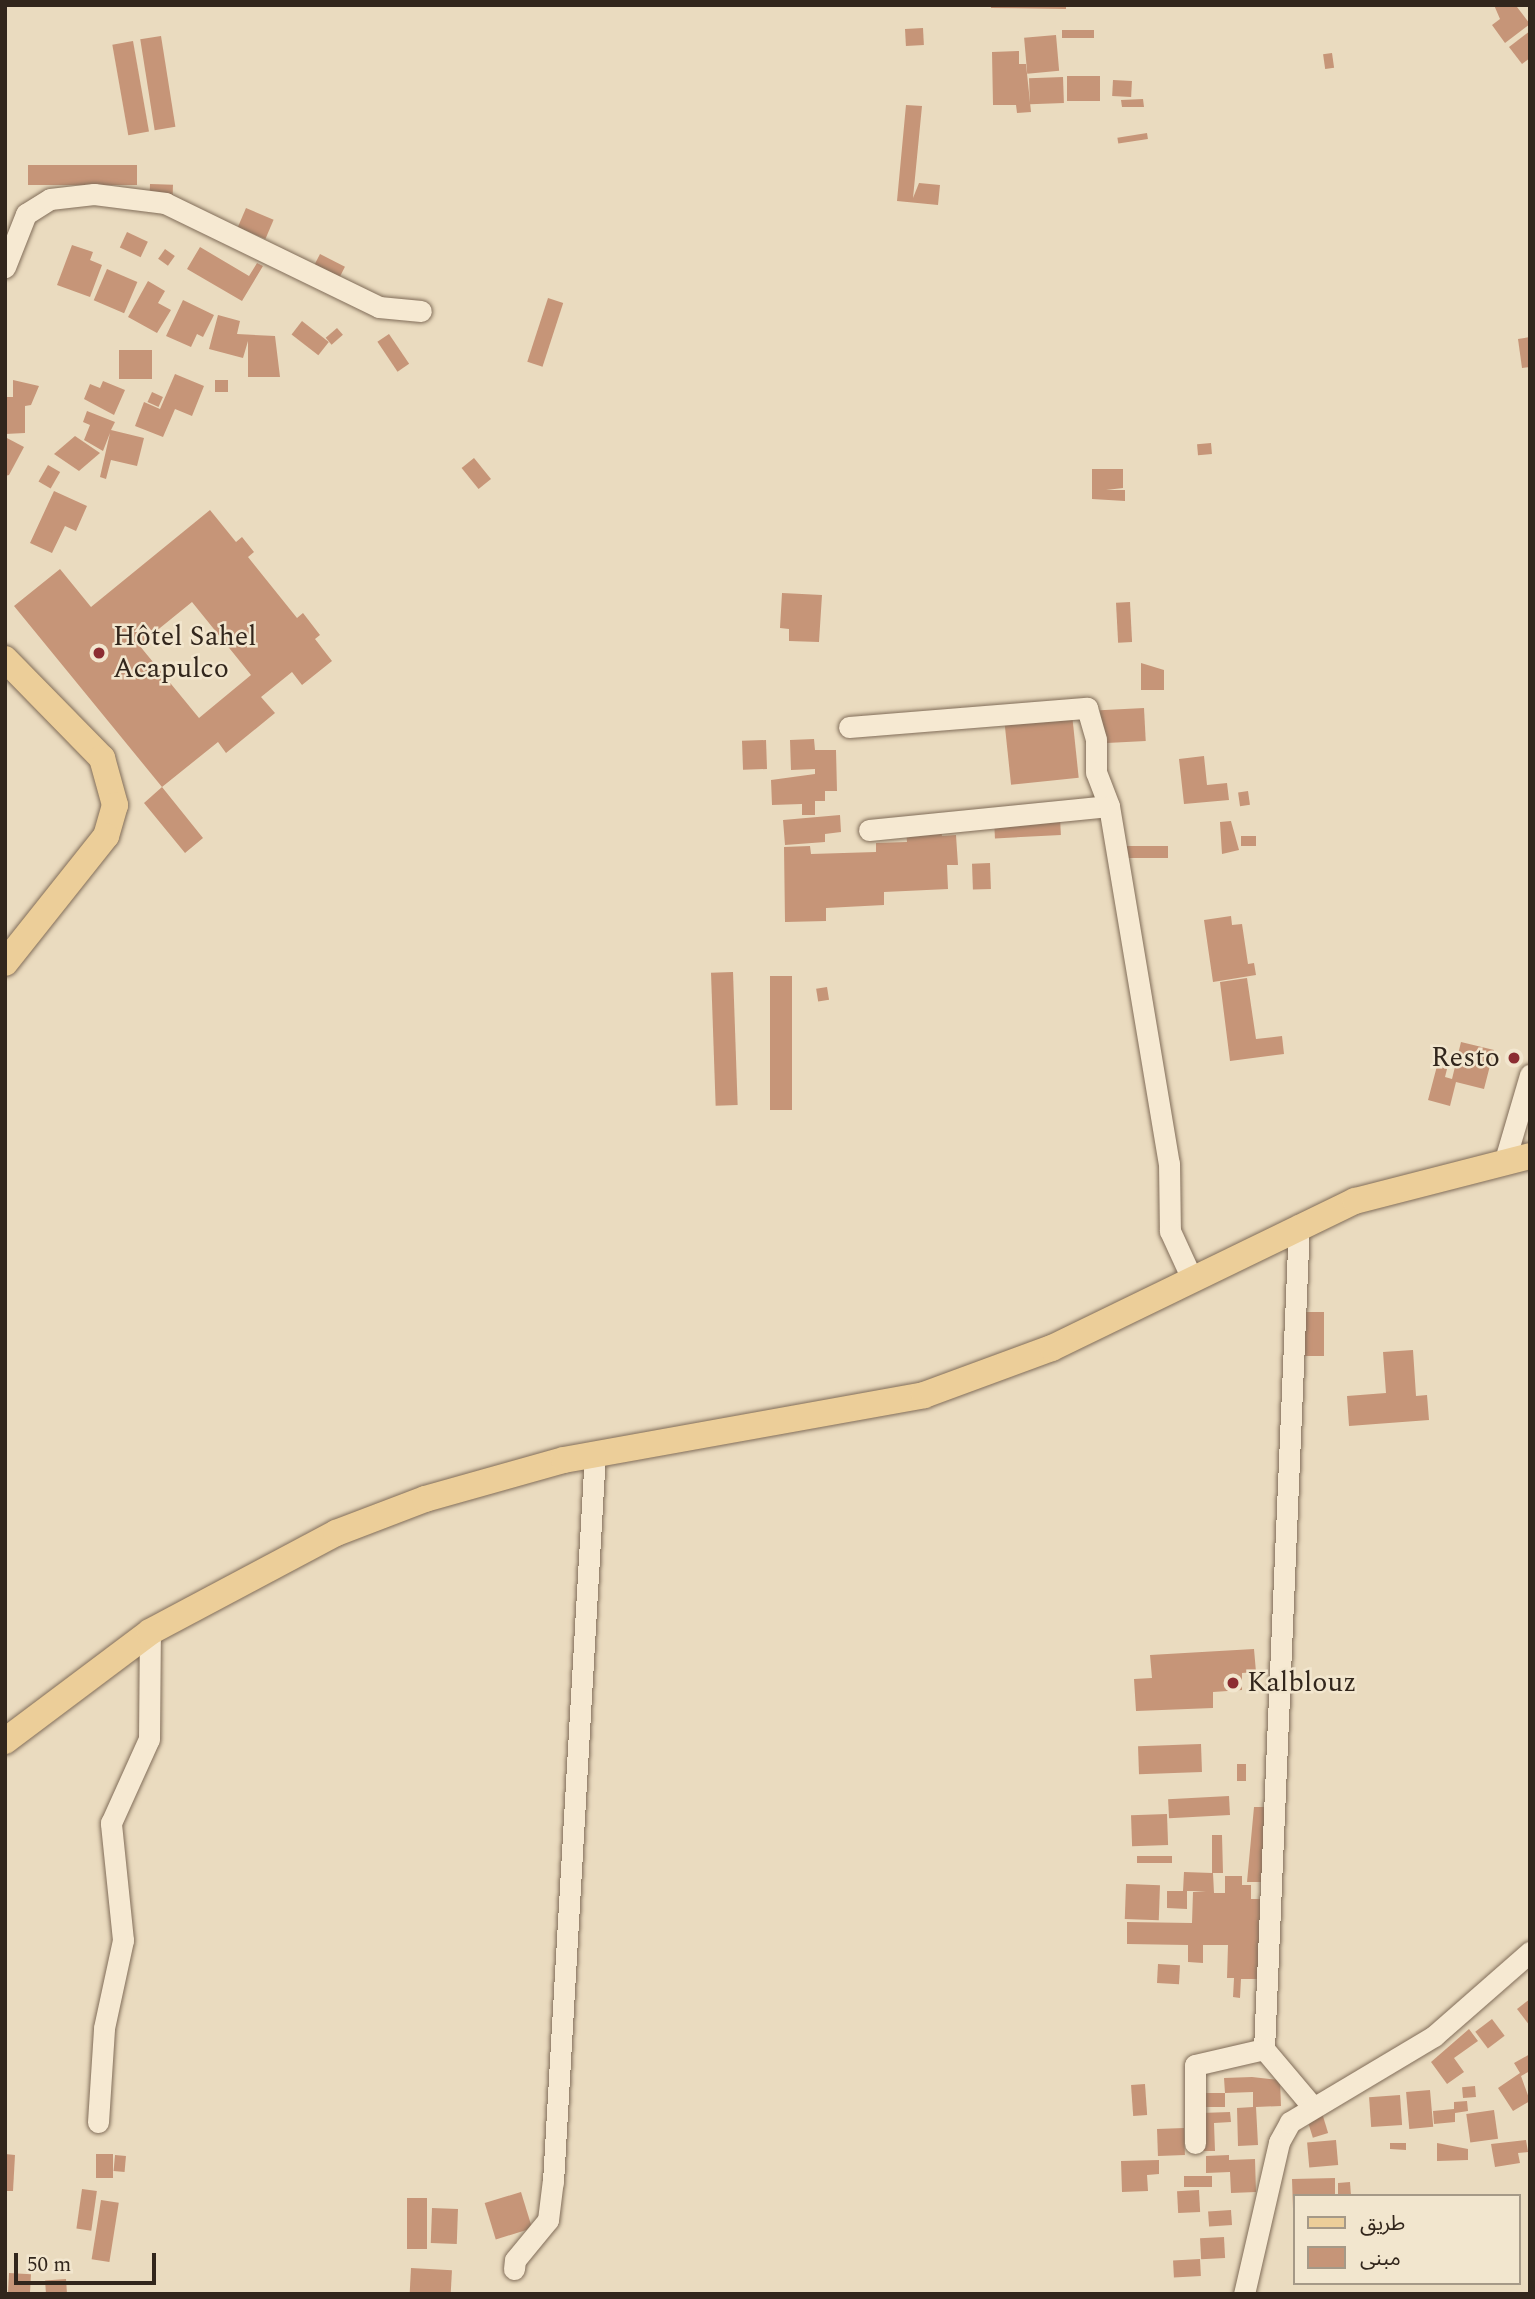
<!DOCTYPE html>
<html>
<head>
<meta charset="utf-8">
<style>
  body { margin:0 }
  #map { position:relative; width:1535px; height:2299px; overflow:hidden; background:#eadbbf; font-family:Spectral,"Noto Sans Arabic",serif }
  div>[style] { position:absolute }
  .building>* { inset:0; background:#c69578; transform-origin:0 0 }
  .roads { filter:drop-shadow(0 0 2px #816d59) drop-shadow(0 0 2px #816d59) }
  .minor>* { height:21px; margin:-10.5px; padding:0 10.5px; transform-origin:10.5px; border-radius:10.5px; background:#f6e9d2 }
  .major>* { height:26px; margin:-13px; padding:0 13px; transform-origin:13px; border-radius:13px; background:#ecce99 }
  .dots>* { width:19px; height:19px; translate:-50% -50%; box-sizing:border-box; border:4px solid #f2e6ce; border-radius:50% }
  span { translate:-50% -50%; white-space:nowrap; text-align:center; line-height:1.15; -webkit-text-stroke:5px #f2e6ce; paint-order:stroke }
  .poi-label { font-size:28px; color:#32261c }
  .left { translate:0 -50%; text-align:left }
  .right { translate:-100% -50%; text-align:right }
  .frame { position:absolute; inset:0; border:7px solid #32261c; pointer-events:none }
  .legend { position:absolute; left:1293px; top:2194px; width:228px; height:91px; box-sizing:border-box; background:#f2e6ce; border:2px solid #a59987; margin:0; padding:9px 12px; list-style:none; font-size:21px; color:#32261c }
  .legend li { display:flex; align-items:center; gap:14px; height:35px }
  .legend b { width:35px; border:2px solid #a59987 }
  .scale { position:absolute; left:14px; top:2253px; width:142px; height:32px; box-sizing:border-box; border:4px solid #32261c; border-top:0; padding-left:9px; font-size:21px; line-height:24px; white-space:nowrap; color:#32261c; -webkit-text-stroke:5px #f2e6ce; paint-order:stroke }
</style>
</head>
<body>
<div id="map">
  <div class="building">
    <i style="clip-path:polygon(991px 5px,1066px 5px,1066px 9px,991px 8px)"></i>
    <i style="clip-path:polygon(1494px 5px,1517px 7px,1530px 24px,1505px 43px,1492px 25px,1500px 19px)"></i>
    <i style="left:923px;top:28px;width:17px;height:18px;rotate:87deg"></i>
    <i style="left:1094px;top:30px;width:8px;height:32px;rotate:90deg"></i>
    <i style="clip-path:polygon(1530px 31px,1530px 58px,1522px 64px,1509px 47px)"></i>
    <i style="left:1056px;top:35px;width:36px;height:32px;rotate:85deg"></i>
    <i style="left:161px;top:36px;width:92px;height:21px;rotate:81deg"></i>
    <i style="left:133px;top:41px;width:92px;height:21px;rotate:80deg"></i>
    <i style="clip-path:polygon(1019px 51px,1019px 64px,1026px 64px,1031px 112px,1017px 113px,1016px 105px,993px 105px,992px 52px)"></i>
    <i style="left:1332px;top:53px;width:15px;height:9px;rotate:82deg"></i>
    <i style="left:1100px;top:76px;width:25px;height:33px;rotate:90deg"></i>
    <i style="left:1063px;top:77px;width:26px;height:34px;rotate:88deg"></i>
    <i style="left:1113px;top:80px;width:19px;height:16px;rotate:3deg"></i>
    <i style="clip-path:polygon(1143px 99px,1144px 107px,1122px 107px,1121px 100px)"></i>
    <i style="clip-path:polygon(906px 105px,922px 106px,913px 198px,919px 183px,940px 185px,938px 205px,897px 201px)"></i>
    <i style="left:1147px;top:133px;width:6px;height:30px;rotate:81deg"></i>
    <i style="left:137px;top:165px;width:20px;height:109px;rotate:90deg"></i>
    <i style="left:150px;top:184px;width:23px;height:12px;rotate:2deg"></i>
    <i style="left:246px;top:208px;width:30px;height:21px;rotate:23deg"></i>
    <i style="left:127px;top:232px;width:23px;height:17px;rotate:25deg"></i>
    <i style="clip-path:polygon(72px 245px,93px 252px,90px 260px,102px 265px,90px 297px,57px 285px)"></i>
    <i style="clip-path:polygon(200px 247px,249px 276px,257px 263px,263px 266px,242px 301px,187px 269px)"></i>
    <i style="left:165px;top:249px;width:12px;height:12px;rotate:35deg"></i>
    <i style="left:320px;top:254px;width:28px;height:13px;rotate:27deg"></i>
    <i style="left:107px;top:269px;width:33px;height:34px;rotate:23deg"></i>
    <i style="clip-path:polygon(148px 281px,165px 291px,158px 303px,171px 310px,157px 333px,128px 317px)"></i>
    <i style="left:548px;top:298px;width:16px;height:67px;rotate:18deg"></i>
    <i style="clip-path:polygon(183px 300px,214px 315px,203px 337px,197px 334px,191px 347px,166px 336px)"></i>
    <i style="clip-path:polygon(218px 315px,240px 321px,237px 334px,275px 336px,280px 377px,248px 377px,248px 341px,243px 358px,209px 349px)"></i>
    <i style="left:302px;top:321px;width:34px;height:17px;rotate:38deg"></i>
    <i style="left:337px;top:328px;width:9px;height:15px;rotate:49deg"></i>
    <i style="left:389px;top:334px;width:36px;height:14px;rotate:56deg"></i>
    <i style="clip-path:polygon(1530px 337px,1530px 367px,1522px 368px,1518px 339px)"></i>
    <i style="left:119px;top:350px;width:33px;height:29px"></i>
    <i style="clip-path:polygon(175px 374px,204px 386px,192px 416px,175px 409px,163px 437px,135px 426px,144px 402px,160px 409px)"></i>
    <i style="clip-path:polygon(13px 380px,39px 386px,31px 405px,25px 406px,25px 433px,5px 434px,5px 397px,13px 397px)"></i>
    <i style="left:215px;top:380px;width:13px;height:12px"></i>
    <i style="clip-path:polygon(103px 381px,125px 390px,114px 415px,84px 399px,90px 384px,100px 388px)"></i>
    <i style="left:152px;top:392px;width:12px;height:11px;rotate:24deg"></i>
    <i style="clip-path:polygon(87px 411px,115px 422px,111px 430px,144px 438px,137px 466px,111px 460px,106px 479px,100px 477px,110px 433px,103px 451px,84px 440px,90px 425px,83px 422px)"></i>
    <i style="clip-path:polygon(75px 436px,100px 453px,79px 471px,54px 454px)"></i>
    <i style="clip-path:polygon(5px 437px,24px 447px,9px 475px,5px 476px)"></i>
    <i style="left:1211px;top:443px;width:11px;height:14px;rotate:85deg"></i>
    <i style="left:474px;top:458px;width:27px;height:16px;rotate:51deg"></i>
    <i style="left:48px;top:465px;width:14px;height:19px;rotate:30deg"></i>
    <i style="clip-path:polygon(1092px 469px,1123px 469px,1123px 488px,1106px 490px,1125px 490px,1125px 501px,1092px 499px)"></i>
    <i style="clip-path:polygon(54px 491px,87px 506px,76px 531px,65px 526px,52px 553px,30px 543px)"></i>
    <i style="clip-path:polygon(evenodd,210px 510px,236px 542px,242px 537px,254px 552px,248px 557px,297px 618px,303px 613px,320px 635px,315px 639px,332px 661px,302px 685px,292px 672px,261px 697px,275px 713px,226px 753px,218px 742px,162px 787px,203px 838px,185px 853px,144px 803px,162px 787px,14px 606px,60px 569px,91px 607px,210px 510px,192px 602px,251px 675px,199px 718px,139px 645px,192px 602px)"></i>
    <i style="clip-path:polygon(782px 593px,822px 595px,819px 642px,789px 641px,789px 629px,780px 628px)"></i>
    <i style="left:1130px;top:602px;width:40px;height:14px;rotate:87deg"></i>
    <i style="clip-path:polygon(1141px 663px,1164px 670px,1164px 690px,1141px 690px)"></i>
    <i style="left:1144px;top:708px;width:33px;height:44px;rotate:87deg"></i>
    <i style="left:1072px;top:714px;width:64px;height:68px;rotate:84deg"></i>
    <i style="clip-path:polygon(814px 739px,815px 750px,836px 750px,837px 791px,825px 791px,825px 801px,815px 801px,815px 815px,802px 815px,802px 804px,772px 805px,771px 780px,815px 774px,815px 769px,791px 770px,790px 740px)"></i>
    <i style="left:766px;top:740px;width:29px;height:24px;rotate:88deg"></i>
    <i style="clip-path:polygon(1204px 756px,1207px 785px,1227px 783px,1229px 800px,1184px 804px,1179px 759px)"></i>
    <i style="left:1248px;top:791px;width:14px;height:10px;rotate:82deg"></i>
    <i style="clip-path:polygon(840px 815px,841px 832px,825px 834px,825px 842px,785px 845px,783px 820px)"></i>
    <i style="left:1060px;top:818px;width:17px;height:66px;rotate:87deg"></i>
    <i style="clip-path:polygon(1231px 821px,1239px 850px,1222px 854px,1220px 822px)"></i>
    <i style="clip-path:polygon(941px 829px,942px 836px,956px 835px,958px 865px,947px 865px,948px 889px,884px 892px,884px 905px,826px 908px,826px 921px,785px 922px,784px 847px,810px 846px,811px 854px,876px 852px,876px 843px,907px 842px,906px 831px)"></i>
    <i style="left:1241px;top:836px;width:15px;height:10px"></i>
    <i style="left:1123px;top:846px;width:45px;height:12px"></i>
    <i style="left:990px;top:863px;width:26px;height:18px;rotate:88deg"></i>
    <i style="clip-path:polygon(1231px 916px,1232px 925px,1242px 924px,1248px 964px,1254px 963px,1256px 975px,1213px 982px,1204px 920px)"></i>
    <i style="left:733px;top:972px;width:133px;height:22px;rotate:88deg"></i>
    <i style="left:770px;top:976px;width:22px;height:134px"></i>
    <i style="clip-path:polygon(1247px 978px,1256px 1039px,1282px 1036px,1284px 1054px,1230px 1061px,1220px 982px)"></i>
    <i style="left:827px;top:987px;width:13px;height:11px;rotate:81deg"></i>
    <i style="clip-path:polygon(1461px 1042px,1494px 1050px,1484px 1089px,1456px 1082px,1450px 1106px,1428px 1100px,1437px 1066px,1447px 1069px,1445px 1077px,1452px 1079px)"></i>
    <i style="left:1305px;top:1312px;width:19px;height:44px"></i>
    <i style="clip-path:polygon(1413px 1350px,1416px 1396px,1427px 1395px,1429px 1420px,1349px 1426px,1347px 1396px,1386px 1393px,1383px 1352px)"></i>
    <i style="clip-path:polygon(1254px 1649px,1256px 1672px,1242px 1673px,1242px 1690px,1213px 1692px,1213px 1708px,1136px 1711px,1134px 1679px,1152px 1678px,1150px 1655px)"></i>
    <i style="left:1201px;top:1744px;width:28px;height:63px;rotate:88deg"></i>
    <i style="left:1237px;top:1764px;width:9px;height:17px"></i>
    <i style="left:1229px;top:1796px;width:19px;height:61px;rotate:87deg"></i>
    <i style="clip-path:polygon(1254px 1807px,1267px 1807px,1265px 1882px,1247px 1882px)"></i>
    <i style="left:1167px;top:1814px;width:31px;height:36px;rotate:88deg"></i>
    <i style="clip-path:polygon(1212px 1835px,1222px 1835px,1223px 1873px,1213px 1873px,1214px 1893px,1225px 1893px,1225px 1876px,1242px 1876px,1242px 1885px,1251px 1885px,1251px 1899px,1261px 1899px,1259px 1979px,1241px 1979px,1240px 1998px,1233px 1997px,1234px 1978px,1227px 1978px,1228px 1945px,1203px 1945px,1203px 1963px,1188px 1962px,1188px 1945px,1127px 1944px,1127px 1922px,1192px 1923px,1193px 1892px,1206px 1891px,1187px 1891px,1187px 1909px,1167px 1908px,1167px 1891px,1183px 1891px,1184px 1872px,1212px 1873px)"></i>
    <i style="left:1172px;top:1856px;width:7px;height:35px;rotate:90deg"></i>
    <i style="left:1126px;top:1884px;width:34px;height:35px;rotate:2deg"></i>
    <i style="left:1158px;top:1964px;width:22px;height:19px;rotate:3deg"></i>
    <i style="clip-path:polygon(1530px 1999px,1530px 2026px,1517px 2009px)"></i>
    <i style="left:1492px;top:2019px;width:21px;height:21px;rotate:53deg"></i>
    <i style="clip-path:polygon(1469px 2029px,1478px 2041px,1454px 2058px,1464px 2072px,1447px 2084px,1431px 2062px)"></i>
    <i style="clip-path:polygon(1530px 2054px,1530px 2071px,1521px 2076px,1530px 2101px,1513px 2111px,1498px 2088px,1520px 2073px,1514px 2063px)"></i>
    <i style="clip-path:polygon(1252px 2077px,1280px 2080px,1281px 2106px,1256px 2107px,1258px 2145px,1238px 2146px,1237px 2108px,1253px 2107px,1253px 2092px,1225px 2093px,1224px 2078px)"></i>
    <i style="left:1145px;top:2084px;width:31px;height:14px;rotate:86deg"></i>
    <i style="left:1475px;top:2086px;width:11px;height:13px;rotate:85deg"></i>
    <i style="left:1430px;top:2090px;width:37px;height:24px;rotate:85deg"></i>
    <i style="left:1225px;top:2093px;width:14px;height:25px;rotate:90deg"></i>
    <i style="left:1400px;top:2095px;width:30px;height:31px;rotate:86deg"></i>
    <i style="clip-path:polygon(1467px 2101px,1468px 2111px,1455px 2113px,1455px 2122px,1434px 2124px,1433px 2111px,1454px 2109px,1454px 2102px)"></i>
    <i style="left:1494px;top:2110px;width:29px;height:28px;rotate:82deg"></i>
    <i style="clip-path:polygon(1230px 2112px,1231px 2122px,1214px 2123px,1215px 2151px,1202px 2151px,1201px 2113px)"></i>
    <i style="left:1322px;top:2113px;width:21px;height:16px;rotate:73deg"></i>
    <i style="left:1184px;top:2128px;width:27px;height:27px;rotate:88deg"></i>
    <i style="left:1336px;top:2140px;width:25px;height:29px;rotate:85deg"></i>
    <i style="clip-path:polygon(1526px 2140px,1528px 2152px,1518px 2153px,1520px 2163px,1495px 2167px,1491px 2144px)"></i>
    <i style="clip-path:polygon(1390px 2143px,1406px 2143px,1406px 2150px,1390px 2149px)"></i>
    <i style="clip-path:polygon(1437px 2143px,1468px 2149px,1468px 2160px,1437px 2161px)"></i>
    <i style="clip-path:polygon(5px 2154px,15px 2155px,13px 2191px,5px 2191px)"></i>
    <i style="left:96px;top:2154px;width:17px;height:24px"></i>
    <i style="left:115px;top:2155px;width:11px;height:16px;rotate:5deg"></i>
    <i style="clip-path:polygon(1229px 2155px,1229px 2160px,1255px 2159px,1256px 2192px,1231px 2193px,1230px 2172px,1206px 2173px,1206px 2156px)"></i>
    <i style="clip-path:polygon(1159px 2160px,1159px 2174px,1147px 2175px,1148px 2191px,1122px 2192px,1121px 2161px)"></i>
    <i style="left:1212px;top:2176px;width:11px;height:28px;rotate:90deg"></i>
    <i style="clip-path:polygon(1335px 2178px,1335px 2196px,1295px 2196px,1293px 2209px,1292px 2179px)"></i>
    <i style="clip-path:polygon(1350px 2182px,1351px 2196px,1338px 2196px,1338px 2183px)"></i>
    <i style="left:82px;top:2189px;width:15px;height:40px;rotate:8deg"></i>
    <i style="left:1199px;top:2190px;width:22px;height:22px;rotate:87deg"></i>
    <i style="left:521px;top:2192px;width:38px;height:38px;rotate:73deg"></i>
    <i style="left:407px;top:2198px;width:20px;height:51px"></i>
    <i style="left:101px;top:2200px;width:18px;height:60px;rotate:9deg"></i>
    <i style="left:432px;top:2208px;width:26px;height:35px;rotate:2deg"></i>
    <i style="left:1231px;top:2210px;width:15px;height:23px;rotate:86deg"></i>
    <i style="left:1224px;top:2237px;width:21px;height:24px;rotate:87deg"></i>
    <i style="left:1200px;top:2259px;width:17px;height:27px;rotate:87deg"></i>
    <i style="left:411px;top:2268px;width:41px;height:26px;rotate:3deg"></i>
    <i style="left:9px;top:2273px;width:22px;height:21px;rotate:3deg"></i>
    <i style="left:66px;top:2279px;width:15px;height:21px;rotate:86deg"></i>
  </div>
  <div class="roads">
    <div class="minor">
      <i style="left:5px;top:267px;width:57px;rotate:-68.4deg"></i>
      <i style="left:26px;top:214px;width:28px;rotate:-32deg"></i>
      <i style="left:50px;top:199px;width:44px;rotate:-6.5deg"></i>
      <i style="left:94px;top:194px;width:72px;rotate:7.2deg"></i>
      <i style="left:165px;top:203px;width:238px;rotate:25.9deg"></i>
      <i style="left:379px;top:307px;width:42px;rotate:5.4deg"></i>
      <i style="left:849px;top:727px;width:239px;rotate:-4.6deg"></i>
      <i style="left:1087px;top:708px;width:33px;rotate:74deg"></i>
      <i style="left:1096px;top:740px;width:32px;rotate:90deg"></i>
      <i style="left:1096px;top:772px;width:36px;rotate:69deg"></i>
      <i style="left:869px;top:830px;width:241px;rotate:-5.7deg"></i>
      <i style="left:1109px;top:806px;width:362px;rotate:80.5deg"></i>
      <i style="left:1169px;top:1163px;width:68px;rotate:89.2deg"></i>
      <i style="left:1170px;top:1231px;width:53px;rotate:65.4deg"></i>
      <i style="left:1505px;top:1160px;width:89px;rotate:-73.6deg"></i>
      <i style="left:1299px;top:1225px;width:825px;rotate:92.43deg"></i>
      <i style="left:1264px;top:2049px;width:75px;rotate:49.9deg"></i>
      <i style="left:98px;top:2122px;width:94px;rotate:-86.3deg"></i>
      <i style="left:104px;top:2028px;width:90px;rotate:-77.8deg"></i>
      <i style="left:123px;top:1940px;width:118px;rotate:-95.9deg"></i>
      <i style="left:111px;top:1823px;width:92px;rotate:-65.7deg"></i>
      <i style="left:149px;top:1739px;width:107px;rotate:-89.5deg"></i>
      <i style="left:1195px;top:2143px;width:78px;rotate:-90deg"></i>
      <i style="left:1195px;top:2065px;width:71px;rotate:-13.1deg"></i>
      <i style="left:514px;top:2269px;width:9px;rotate:-84deg"></i>
      <i style="left:515px;top:2260px;width:52px;rotate:-50.5deg"></i>
      <i style="left:548px;top:2220px;width:38px;rotate:-83deg"></i>
      <i style="left:553px;top:2182px;width:729px;rotate:-86.7deg"></i>
      <i style="left:1244px;top:2294px;width:156px;rotate:-77deg"></i>
      <i style="left:1279px;top:2142px;width:23px;rotate:-61deg"></i>
      <i style="left:1290px;top:2122px;width:168px;rotate:-30.8deg"></i>
      <i style="left:1434px;top:2036px;width:128px;rotate:-41.2deg"></i>
    </div>
    <div class="major">
      <i style="left:5px;top:659px;width:139px;rotate:45.6deg"></i>
      <i style="left:102px;top:758px;width:49px;rotate:74.5deg"></i>
      <i style="left:115px;top:805px;width:32px;rotate:106deg"></i>
      <i style="left:106px;top:836px;width:162px;rotate:128.5deg"></i>
      <i style="left:5px;top:1741px;width:181px;rotate:-36.9deg"></i>
      <i style="left:150px;top:1632px;width:211px;rotate:-28deg"></i>
      <i style="left:336px;top:1533px;width:95px;rotate:-20.9deg"></i>
      <i style="left:425px;top:1499px;width:144px;rotate:-15.7deg"></i>
      <i style="left:564px;top:1460px;width:366px;rotate:-10.2deg"></i>
      <i style="left:924px;top:1395px;width:136px;rotate:-20.2deg"></i>
      <i style="left:1052px;top:1348px;width:337px;rotate:-25.9deg"></i>
      <i style="left:1355px;top:1201px;width:181px;rotate:-14.4deg"></i>
    </div>
  </div>
  <div class="dots">
    <i style="left:99px;top:653px;background:#8c2d32"></i>
    <i style="left:1514px;top:1058px;background:#8c2d32"></i>
    <i style="left:1233px;top:1683px;background:#8c2d32"></i>
  </div>
  <div class="poi-label">
    <span class="left" style="left:113px;top:653px">Hôtel Sahel<br>Acapulco</span>
    <span class="right" style="left:1500px;top:1058px">Resto</span>
    <span class="left" style="left:1247px;top:1683px">Kalblouz</span>
  </div>
  <div class="frame"></div>
  <ul class="legend">
  <li><b style="height:9px;background:#ecce99"></b>طريق</li>
  <li><b style="height:19px;background:#c69578"></b>مبنى</li>
  </ul>
  <div class="scale">50 m</div>
</div>
</body>
</html>
